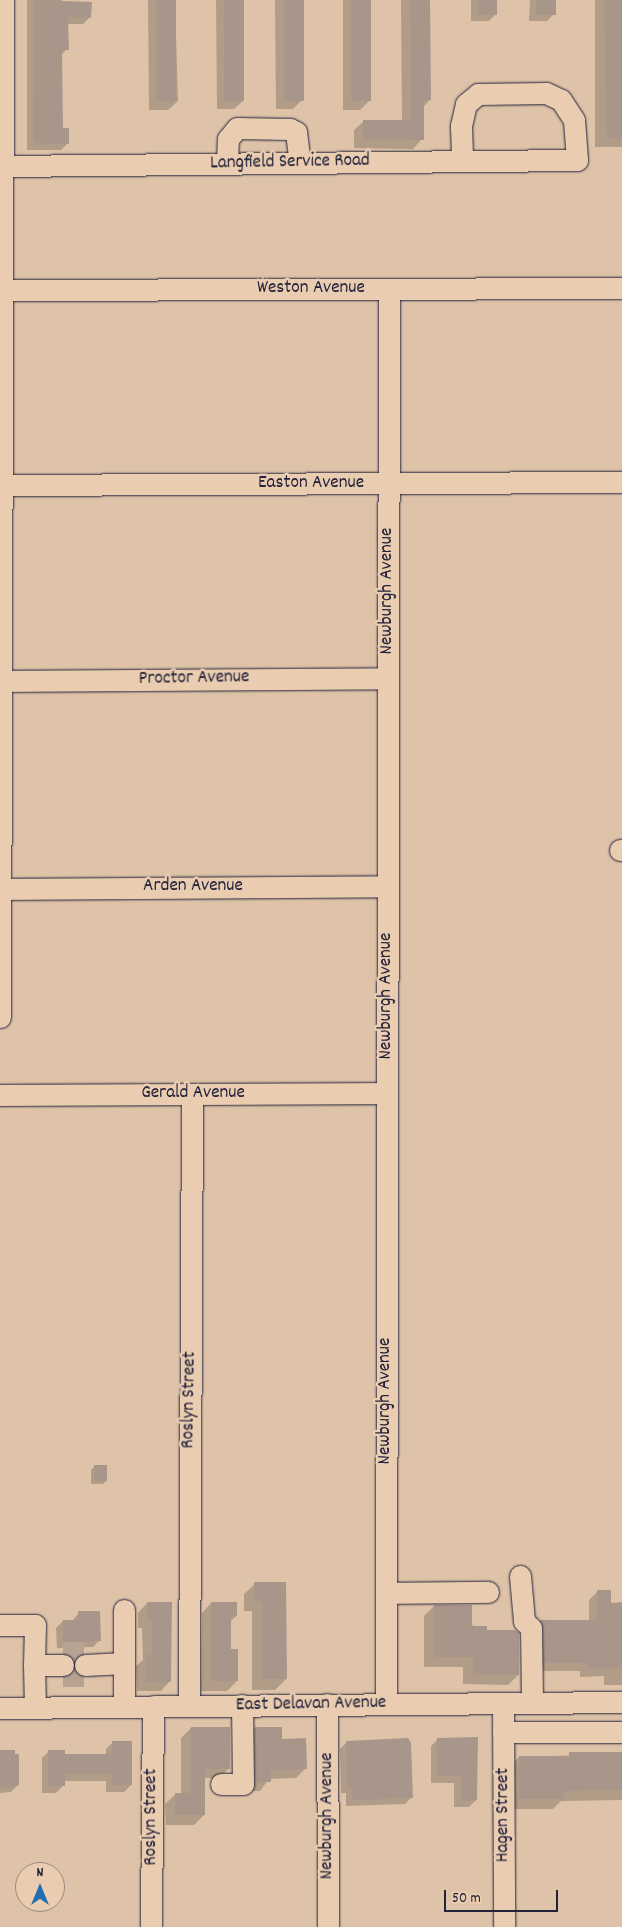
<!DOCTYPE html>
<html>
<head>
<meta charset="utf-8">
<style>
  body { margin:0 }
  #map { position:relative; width:622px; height:1927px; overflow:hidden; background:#dec3a9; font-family:Dekko,sans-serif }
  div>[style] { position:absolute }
  .shadow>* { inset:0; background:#0003; transform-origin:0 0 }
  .building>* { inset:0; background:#a9968a; transform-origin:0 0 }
  .minor-tunnel>* { height:21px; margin-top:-10.5px; transform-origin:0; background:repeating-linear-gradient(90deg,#b8a393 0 21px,transparent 0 32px) }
  .roads { filter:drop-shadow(0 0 1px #22223b) drop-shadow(0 0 1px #22223b) }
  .minor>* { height:21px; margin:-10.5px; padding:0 10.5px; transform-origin:10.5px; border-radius:10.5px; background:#eacdb0 }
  span { translate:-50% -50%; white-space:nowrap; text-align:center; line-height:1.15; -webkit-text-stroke:5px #eacdb0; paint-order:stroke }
  .street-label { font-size:19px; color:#22223b }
  .north { position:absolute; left:15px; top:1862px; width:50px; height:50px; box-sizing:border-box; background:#eacdb0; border:1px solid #9a8981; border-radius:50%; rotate:0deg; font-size:14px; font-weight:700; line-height:20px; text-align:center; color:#22223b }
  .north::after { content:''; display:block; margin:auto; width:18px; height:22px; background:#1f6fb2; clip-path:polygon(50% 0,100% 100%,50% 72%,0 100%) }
  .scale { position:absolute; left:444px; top:1890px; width:114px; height:22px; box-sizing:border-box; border:2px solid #22223b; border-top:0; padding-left:6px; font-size:15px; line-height:18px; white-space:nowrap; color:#22223b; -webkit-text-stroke:4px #eacdb0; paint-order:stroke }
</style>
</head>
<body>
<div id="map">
  <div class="shadow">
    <i style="clip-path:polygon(27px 0,62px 0,62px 3px,90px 17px,83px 24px,67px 24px,67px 49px,61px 55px,62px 129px,68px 143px,61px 150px,27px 150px)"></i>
    <i style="clip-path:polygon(148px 0,175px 0,178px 101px,168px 110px,149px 110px)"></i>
    <i style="clip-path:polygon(216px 0,243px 0,244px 100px,234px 109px,217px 109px)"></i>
    <i style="clip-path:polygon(275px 0,302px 0,302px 100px,293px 109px,276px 109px)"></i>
    <i style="clip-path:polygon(343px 0,369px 0,370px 100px,360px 110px,343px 110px)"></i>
    <i style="clip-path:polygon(401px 0,429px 0,430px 100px,423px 107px,422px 139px,413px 149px,354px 148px,354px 130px,364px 121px,402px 121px)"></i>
    <i style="clip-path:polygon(471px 0,496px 0,496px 14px,489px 21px,471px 21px)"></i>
    <i style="clip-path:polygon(530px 0,554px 0,554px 14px,547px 21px,529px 21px)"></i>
    <i style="left:595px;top:0;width:27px;height:147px"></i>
    <i style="clip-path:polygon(94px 1467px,106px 1481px,103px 1484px,91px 1484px,91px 1470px)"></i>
    <i style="clip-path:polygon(255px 1584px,285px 1584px,286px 1679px,275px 1690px,252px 1690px,252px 1611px,244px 1611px,244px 1594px)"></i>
    <i style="clip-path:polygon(597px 1592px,610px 1604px,622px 1604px,622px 1685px,604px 1685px,604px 1676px,580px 1677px,580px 1671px,536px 1671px,533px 1629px,541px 1621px,589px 1621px,589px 1600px)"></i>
    <i style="clip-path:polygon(147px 1603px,170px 1603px,170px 1681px,161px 1691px,137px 1691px,136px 1666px,143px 1660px,142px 1628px,138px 1628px,138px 1613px)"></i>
    <i style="clip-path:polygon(211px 1603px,236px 1616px,230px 1622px,230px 1650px,237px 1681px,227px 1691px,201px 1691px,202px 1613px)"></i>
    <i style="clip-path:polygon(434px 1606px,486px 1632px,518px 1675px,508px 1685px,463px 1684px,463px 1667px,424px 1667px,424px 1616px)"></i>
    <i style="clip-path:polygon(79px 1613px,100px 1640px,93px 1647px,57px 1648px,56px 1628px,63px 1621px,72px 1621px)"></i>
    <i style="clip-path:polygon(191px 1728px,229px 1768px,219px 1778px,204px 1778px,204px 1815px,194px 1825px,166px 1825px,165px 1804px,176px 1794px,181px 1794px,181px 1738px)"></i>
    <i style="clip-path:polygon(255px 1728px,281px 1740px,305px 1769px,296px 1778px,269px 1779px,260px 1791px,247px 1791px,246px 1737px)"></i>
    <i style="clip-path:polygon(476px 1738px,476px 1800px,469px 1807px,454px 1807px,454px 1783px,431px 1783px,431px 1746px,438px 1739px)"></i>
    <i style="clip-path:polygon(113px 1742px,131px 1785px,124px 1792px,106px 1792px,106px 1781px,63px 1781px,63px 1786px,56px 1793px,42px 1793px,42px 1758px,49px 1751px,64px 1756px,106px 1756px,106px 1749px)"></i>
    <i style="clip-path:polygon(347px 1742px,411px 1798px,405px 1804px,346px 1806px,346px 1793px,341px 1793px,340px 1749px)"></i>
    <i style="clip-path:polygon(0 1751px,18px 1785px,11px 1792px,0 1793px)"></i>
    <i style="clip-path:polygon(622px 1754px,622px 1800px,561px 1801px,553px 1809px,508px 1809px,509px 1768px,519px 1757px)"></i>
  </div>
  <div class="building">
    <i style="clip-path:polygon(34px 0,92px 2px,91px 18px,68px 17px,69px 50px,62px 50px,63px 128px,69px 128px,69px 144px,33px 143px)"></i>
    <i style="left:156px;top:0;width:20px;height:101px"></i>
    <i style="left:224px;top:0;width:20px;height:101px"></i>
    <i style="left:284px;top:0;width:20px;height:101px"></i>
    <i style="left:351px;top:0;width:20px;height:101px"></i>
    <i style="clip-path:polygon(410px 0,430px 0,431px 100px,424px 100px,424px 140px,363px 139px,363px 120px,411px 120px)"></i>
    <i style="left:478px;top:0;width:19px;height:15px"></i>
    <i style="left:536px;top:0;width:20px;height:15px"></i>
    <i style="clip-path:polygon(604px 0,622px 0,622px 139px,607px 138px)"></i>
    <i style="left:94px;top:1465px;width:13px;height:16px"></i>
    <i style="clip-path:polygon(254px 1582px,286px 1582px,287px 1679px,262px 1679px,262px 1601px,254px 1601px)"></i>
    <i style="clip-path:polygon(597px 1590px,611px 1590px,611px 1603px,622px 1602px,622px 1668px,588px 1669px,588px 1663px,544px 1663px,544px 1628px,540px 1620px,597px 1620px)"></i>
    <i style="clip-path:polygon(147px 1602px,172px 1602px,171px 1682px,146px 1682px,146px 1655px,152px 1655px,152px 1619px,147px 1619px)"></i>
    <i style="clip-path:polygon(211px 1602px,237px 1602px,237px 1616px,231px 1616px,231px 1649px,238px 1649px,238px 1681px,211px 1681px)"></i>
    <i style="clip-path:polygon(434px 1605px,472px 1605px,472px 1626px,487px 1626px,487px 1630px,515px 1630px,519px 1633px,519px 1675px,473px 1675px,473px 1657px,434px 1657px)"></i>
    <i style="clip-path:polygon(78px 1611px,100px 1611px,101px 1641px,63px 1642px,63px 1620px,78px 1620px)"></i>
    <i style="clip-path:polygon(191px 1727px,230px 1727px,230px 1769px,205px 1769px,205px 1815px,175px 1815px,175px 1793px,191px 1793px)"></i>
    <i style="clip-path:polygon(255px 1727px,282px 1727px,282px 1739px,306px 1738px,307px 1769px,271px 1770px,271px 1782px,255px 1782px)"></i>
    <i style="clip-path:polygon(478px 1737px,477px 1800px,461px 1801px,461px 1776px,437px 1776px,437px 1738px)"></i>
    <i style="clip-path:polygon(408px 1738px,411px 1743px,413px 1798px,352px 1800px,352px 1787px,347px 1787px,346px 1741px)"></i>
    <i style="clip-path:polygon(112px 1741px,132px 1741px,132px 1785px,112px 1785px,112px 1774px,65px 1774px,65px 1786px,48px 1786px,48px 1750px,65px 1750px,65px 1754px,112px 1754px)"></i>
    <i style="clip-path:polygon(0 1750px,15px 1750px,15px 1754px,19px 1754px,19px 1785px,0 1788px)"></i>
    <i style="clip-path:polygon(569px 1752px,622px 1752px,622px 1790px,564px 1791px,564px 1799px,519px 1799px,519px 1756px,569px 1756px)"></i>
  </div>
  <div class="minor-tunnel">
    <i style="left:63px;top:1652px;width:22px"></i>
    <i style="left:63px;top:1676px;width:22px"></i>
  </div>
  <div class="roads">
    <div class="minor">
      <i style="left:227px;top:164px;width:25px;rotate:-88deg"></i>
      <i style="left:228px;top:139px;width:14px;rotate:-51deg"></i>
      <i style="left:237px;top:128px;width:53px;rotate:1.1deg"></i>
      <i style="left:290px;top:129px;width:7px;rotate:27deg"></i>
      <i style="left:296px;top:132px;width:31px;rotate:83deg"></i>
      <i style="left:3px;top:166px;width:574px;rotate:-0.6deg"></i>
      <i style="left:577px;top:160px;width:40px;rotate:-94.3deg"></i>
      <i style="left:574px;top:120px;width:24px;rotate:-123deg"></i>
      <i style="left:561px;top:100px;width:17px;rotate:-155deg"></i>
      <i style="left:546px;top:93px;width:68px;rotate:179.2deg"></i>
      <i style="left:478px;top:94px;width:16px;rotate:140deg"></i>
      <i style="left:466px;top:104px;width:23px;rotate:103deg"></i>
      <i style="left:461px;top:126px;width:35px;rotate:88deg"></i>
      <i style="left:0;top:290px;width:622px;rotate:-0.18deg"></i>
      <i style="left:0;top:485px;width:622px;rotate:-0.28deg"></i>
      <i style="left:0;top:681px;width:388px;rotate:-0.4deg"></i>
      <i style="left:620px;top:850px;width:2px"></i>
      <i style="left:0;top:889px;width:387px;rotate:-0.4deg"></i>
      <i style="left:0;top:1017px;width:1017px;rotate:-89.83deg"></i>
      <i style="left:0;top:1095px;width:386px;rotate:-0.3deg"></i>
      <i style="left:520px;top:1576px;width:45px;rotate:84.9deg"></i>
      <i style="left:524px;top:1621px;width:10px;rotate:45deg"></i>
      <i style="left:531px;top:1628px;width:75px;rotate:89.2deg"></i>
      <i style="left:386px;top:1593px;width:102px;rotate:-0.6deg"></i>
      <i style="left:124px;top:1610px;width:97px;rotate:90deg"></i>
      <i style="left:0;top:1625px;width:35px"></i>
      <i style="left:35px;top:1625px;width:40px;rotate:91.4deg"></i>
      <i style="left:85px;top:1665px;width:39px;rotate:-3deg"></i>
      <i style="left:503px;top:1703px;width:224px;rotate:89.7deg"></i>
      <i style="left:327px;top:1704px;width:223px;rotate:89.7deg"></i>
      <i style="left:386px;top:1704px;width:1415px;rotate:-89.88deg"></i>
      <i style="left:189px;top:1706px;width:612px;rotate:-89.72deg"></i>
      <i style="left:0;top:1708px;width:622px;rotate:-0.55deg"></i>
      <i style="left:35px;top:1708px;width:43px;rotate:-91.3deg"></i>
      <i style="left:34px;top:1665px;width:29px"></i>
      <i style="left:503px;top:1732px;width:119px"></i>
      <i style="left:221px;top:1784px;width:22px"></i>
      <i style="left:243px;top:1784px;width:79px;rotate:-90.7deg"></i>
      <i style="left:151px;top:1927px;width:221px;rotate:-89.5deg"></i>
    </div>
  </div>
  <div class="street-label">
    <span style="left:290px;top:163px;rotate:-1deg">Langfield Service Road</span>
    <span style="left:311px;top:289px">Weston Avenue</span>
    <span style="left:311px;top:484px">Easton Avenue</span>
    <span style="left:388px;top:591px;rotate:-90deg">Newburgh Avenue</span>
    <span style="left:194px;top:679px;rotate:-1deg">Proctor Avenue</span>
    <span style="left:193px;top:887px">Arden Avenue</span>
    <span style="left:387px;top:996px;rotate:-90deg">Newburgh Avenue</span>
    <span style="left:193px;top:1094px">Gerald Avenue</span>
    <span style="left:190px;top:1400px;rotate:-89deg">Roslyn Street</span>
    <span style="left:386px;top:1401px;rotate:-90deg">Newburgh Avenue</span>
    <span style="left:311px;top:1705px;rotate:-1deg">East Delavan Avenue</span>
    <span style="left:504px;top:1815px;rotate:-90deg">Hagen Street</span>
    <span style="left:328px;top:1816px;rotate:-90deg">Newburgh Avenue</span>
    <span style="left:152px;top:1817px;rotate:-90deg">Roslyn Street</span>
  </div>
  <div class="north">N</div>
  <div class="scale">50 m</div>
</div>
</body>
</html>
